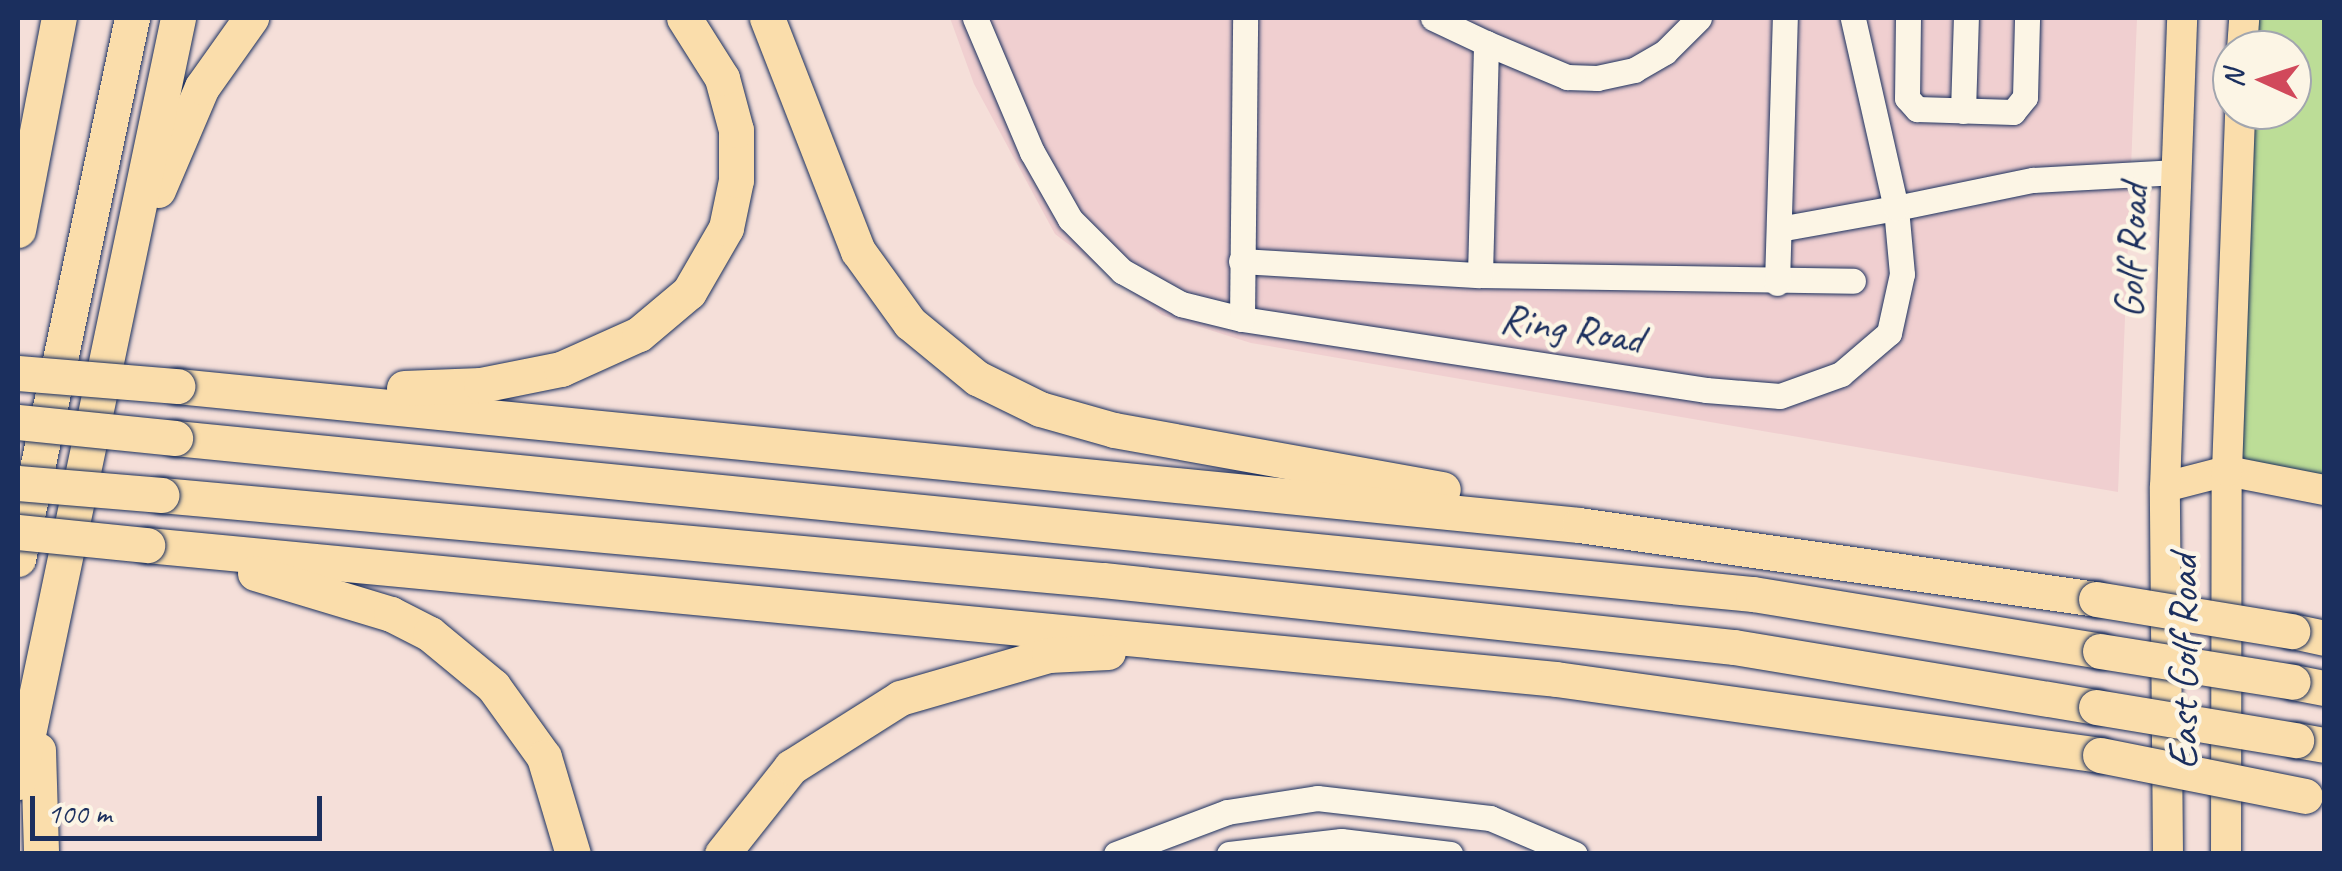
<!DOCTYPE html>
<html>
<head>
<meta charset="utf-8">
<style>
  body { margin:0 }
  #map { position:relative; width:2342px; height:871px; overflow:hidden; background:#f5dfd9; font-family:Caveat,sans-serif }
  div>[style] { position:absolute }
  .built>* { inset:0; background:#f0cfd0 }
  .green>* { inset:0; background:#bcdd97 }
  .roads { filter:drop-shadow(0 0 2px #1b2f5e) drop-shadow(0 0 2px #1b2f5e) }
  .minor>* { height:25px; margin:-12.5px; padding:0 12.5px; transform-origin:12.5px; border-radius:12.5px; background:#fcf5e5 }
  .major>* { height:30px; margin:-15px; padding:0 15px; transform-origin:15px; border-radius:15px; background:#faddab }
  .highway>* { height:35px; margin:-17.5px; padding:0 17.5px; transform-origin:17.5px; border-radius:17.5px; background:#faddab }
  .bridges { filter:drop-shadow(0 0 2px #1b2f5e) drop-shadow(0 0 2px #1b2f5e) }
  .highway-bridge>* { height:35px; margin:-17.5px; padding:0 17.5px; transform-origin:17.5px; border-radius:17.5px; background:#faddab }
  span { translate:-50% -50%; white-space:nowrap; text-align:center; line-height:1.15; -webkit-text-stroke:9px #fcf5e5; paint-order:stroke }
  .street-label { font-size:42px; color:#1b2f5e }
  .frame { position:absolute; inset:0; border:20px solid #1b2f5e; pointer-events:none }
  .north { position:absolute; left:2212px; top:30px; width:100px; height:100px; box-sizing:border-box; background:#fcf5e5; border:2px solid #a2a6af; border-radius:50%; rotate:273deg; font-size:28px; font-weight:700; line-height:40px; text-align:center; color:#1b2f5e }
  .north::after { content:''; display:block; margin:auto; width:35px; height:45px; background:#d1495b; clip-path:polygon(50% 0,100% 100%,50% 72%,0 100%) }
  .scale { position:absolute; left:30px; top:796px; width:292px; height:45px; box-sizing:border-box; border:5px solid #1b2f5e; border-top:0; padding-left:12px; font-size:30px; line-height:35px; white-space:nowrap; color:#1b2f5e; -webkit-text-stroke:8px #fcf5e5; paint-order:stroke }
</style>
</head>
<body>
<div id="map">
  <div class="built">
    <i style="clip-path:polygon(950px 18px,2137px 18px,2118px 492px,1251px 343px,1162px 315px,1055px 234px,974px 84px)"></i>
  </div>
  <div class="green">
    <i style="clip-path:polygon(2243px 18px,2324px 18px,2324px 489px,2227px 471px,2239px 110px,2292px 110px,2292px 50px,2241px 50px)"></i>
  </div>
  <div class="roads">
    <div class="minor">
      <i style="left:975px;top:18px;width:146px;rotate:67deg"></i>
      <i style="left:1032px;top:152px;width:77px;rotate:60.4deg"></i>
      <i style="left:1070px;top:219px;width:74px;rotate:45deg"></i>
      <i style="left:1122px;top:271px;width:68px;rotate:29.2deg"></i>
      <i style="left:1181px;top:304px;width:63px;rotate:13.8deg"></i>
      <i style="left:1242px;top:319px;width:469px;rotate:8.7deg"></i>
      <i style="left:1706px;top:390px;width:74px;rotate:4.6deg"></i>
      <i style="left:1780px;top:396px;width:65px;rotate:-19.8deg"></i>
      <i style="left:1841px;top:374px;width:63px;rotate:-40.5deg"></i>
      <i style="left:1889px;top:333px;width:60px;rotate:-77.6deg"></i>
      <i style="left:1902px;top:274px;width:66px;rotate:-95.2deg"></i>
      <i style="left:1896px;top:208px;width:140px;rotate:-11.6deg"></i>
      <i style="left:2033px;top:180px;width:144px;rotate:-3.2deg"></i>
      <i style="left:1433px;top:18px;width:59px;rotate:25.3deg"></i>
      <i style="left:1908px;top:18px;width:80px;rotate:90.7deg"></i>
      <i style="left:1907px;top:98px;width:15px;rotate:48deg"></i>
      <i style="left:1917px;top:109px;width:96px;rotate:1.8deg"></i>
      <i style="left:2013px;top:112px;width:19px;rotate:-51deg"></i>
      <i style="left:2025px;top:97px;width:79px;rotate:-88.5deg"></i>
      <i style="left:1963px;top:111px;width:93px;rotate:-88.2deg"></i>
      <i style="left:1779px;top:229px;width:119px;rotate:-10.2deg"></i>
      <i style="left:1896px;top:208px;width:195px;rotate:-102.8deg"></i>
      <i style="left:1241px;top:261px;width:239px;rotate:3.4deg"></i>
      <i style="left:1480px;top:275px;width:373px;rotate:0.9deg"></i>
      <i style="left:1480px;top:275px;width:232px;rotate:-88.5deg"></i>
      <i style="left:1486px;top:43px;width:88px;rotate:22.8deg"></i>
      <i style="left:1567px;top:77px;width:30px;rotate:2deg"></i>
      <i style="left:1597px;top:78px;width:38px;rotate:-12deg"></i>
      <i style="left:1634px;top:70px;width:36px;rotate:-30deg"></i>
      <i style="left:1665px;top:52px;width:48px;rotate:-45deg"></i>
      <i style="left:1777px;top:283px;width:265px;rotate:-88.3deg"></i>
      <i style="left:1242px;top:319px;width:301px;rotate:-89.4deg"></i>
      <i style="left:1116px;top:854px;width:119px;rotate:-20.7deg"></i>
      <i style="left:1227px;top:812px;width:91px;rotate:-8.8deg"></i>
      <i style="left:1317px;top:798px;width:174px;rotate:6.6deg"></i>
      <i style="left:1490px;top:818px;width:92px;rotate:23deg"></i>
      <i style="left:1229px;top:854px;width:113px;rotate:-6.6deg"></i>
      <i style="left:1341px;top:841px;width:110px;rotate:6.8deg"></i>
    </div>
    <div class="major">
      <i style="left:2242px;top:50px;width:32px;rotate:-86deg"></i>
      <i style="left:2165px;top:487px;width:64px;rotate:-14.5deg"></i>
      <i style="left:2227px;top:471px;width:99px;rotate:11.1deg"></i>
      <i style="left:2168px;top:854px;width:367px;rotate:-90.5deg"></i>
      <i style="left:2165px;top:487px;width:469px;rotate:-87.9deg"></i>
      <i style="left:2226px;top:854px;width:383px;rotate:-89.9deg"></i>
      <i style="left:2227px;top:471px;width:361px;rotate:-87.9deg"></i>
    </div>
    <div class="highway">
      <i style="left:767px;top:18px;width:250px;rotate:68.7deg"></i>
      <i style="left:858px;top:251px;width:89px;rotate:54.2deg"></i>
      <i style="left:910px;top:323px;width:87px;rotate:39.4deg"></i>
      <i style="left:977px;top:378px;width:70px;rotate:26.2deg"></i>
      <i style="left:1040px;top:409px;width:77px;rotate:15.8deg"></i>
      <i style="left:1114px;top:430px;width:334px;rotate:10.2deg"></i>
      <i style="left:158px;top:190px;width:112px;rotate:-66.9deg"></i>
      <i style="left:202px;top:87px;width:85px;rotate:-54.6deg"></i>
      <i style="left:18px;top:230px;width:216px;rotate:-79.1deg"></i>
      <i style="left:177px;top:386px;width:1409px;rotate:5.66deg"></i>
      <i style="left:1579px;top:525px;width:522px;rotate:8.15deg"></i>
      <i style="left:404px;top:388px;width:77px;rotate:-2.2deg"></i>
      <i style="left:481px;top:385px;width:82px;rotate:-11.3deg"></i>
      <i style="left:561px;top:369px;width:85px;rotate:-24.2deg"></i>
      <i style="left:639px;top:334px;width:65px;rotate:-40deg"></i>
      <i style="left:689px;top:292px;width:74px;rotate:-60deg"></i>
      <i style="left:726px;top:228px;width:49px;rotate:-78.2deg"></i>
      <i style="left:736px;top:180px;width:50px;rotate:-90deg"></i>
      <i style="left:736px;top:130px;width:54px;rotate:-105.1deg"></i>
      <i style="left:722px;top:78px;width:71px;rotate:-122.3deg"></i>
      <i style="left:175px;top:438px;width:1586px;rotate:5.65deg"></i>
      <i style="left:1753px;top:594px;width:352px;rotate:9.3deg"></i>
      <i style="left:161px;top:495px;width:946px;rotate:5.16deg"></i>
      <i style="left:1103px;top:580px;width:635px;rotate:6.06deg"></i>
      <i style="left:1734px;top:647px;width:367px;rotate:9.4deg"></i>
      <i style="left:147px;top:545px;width:1415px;rotate:5.43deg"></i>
      <i style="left:1556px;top:679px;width:549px;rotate:7.95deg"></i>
      <i style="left:18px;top:559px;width:553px;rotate:-78.1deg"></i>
      <i style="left:255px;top:573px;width:142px;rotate:16.8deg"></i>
      <i style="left:391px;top:614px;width:44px;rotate:27.1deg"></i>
      <i style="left:430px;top:634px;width:82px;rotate:39.5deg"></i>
      <i style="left:493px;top:686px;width:87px;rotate:54.3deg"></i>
      <i style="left:544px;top:757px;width:101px;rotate:73.4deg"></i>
      <i style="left:2292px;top:631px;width:33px;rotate:12deg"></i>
      <i style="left:2293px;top:682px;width:32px;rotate:11deg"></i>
      <i style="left:2296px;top:740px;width:28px;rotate:10deg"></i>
      <i style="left:38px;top:750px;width:104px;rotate:88.3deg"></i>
      <i style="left:18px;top:782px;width:781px;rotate:-78.17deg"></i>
      <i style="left:722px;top:854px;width:111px;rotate:-51.6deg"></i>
      <i style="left:791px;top:767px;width:129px;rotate:-32.3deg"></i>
      <i style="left:900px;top:698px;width:155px;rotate:-16.1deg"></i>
      <i style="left:1049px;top:655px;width:59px;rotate:-2.9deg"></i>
    </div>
  </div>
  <div class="bridges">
    <div class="highway-bridge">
      <i style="left:18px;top:373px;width:160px;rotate:4.7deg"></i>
      <i style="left:18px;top:422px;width:158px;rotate:5.8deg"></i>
      <i style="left:18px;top:483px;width:144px;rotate:4.8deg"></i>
      <i style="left:18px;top:532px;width:130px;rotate:5.8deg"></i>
      <i style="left:2096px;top:599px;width:199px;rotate:9.3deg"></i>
      <i style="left:2100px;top:651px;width:195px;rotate:9.1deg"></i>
      <i style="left:2096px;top:707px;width:203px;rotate:9.4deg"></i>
      <i style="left:2100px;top:755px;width:209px;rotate:11.3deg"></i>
    </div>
  </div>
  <div class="street-label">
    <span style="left:2132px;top:251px;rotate:-88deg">Golf Road</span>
    <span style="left:1572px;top:329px;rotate:9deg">Ring Road</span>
    <span style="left:2184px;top:662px;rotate:-90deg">East Golf Road</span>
  </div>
  <div class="frame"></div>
  <div class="north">N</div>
  <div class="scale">100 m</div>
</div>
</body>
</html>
